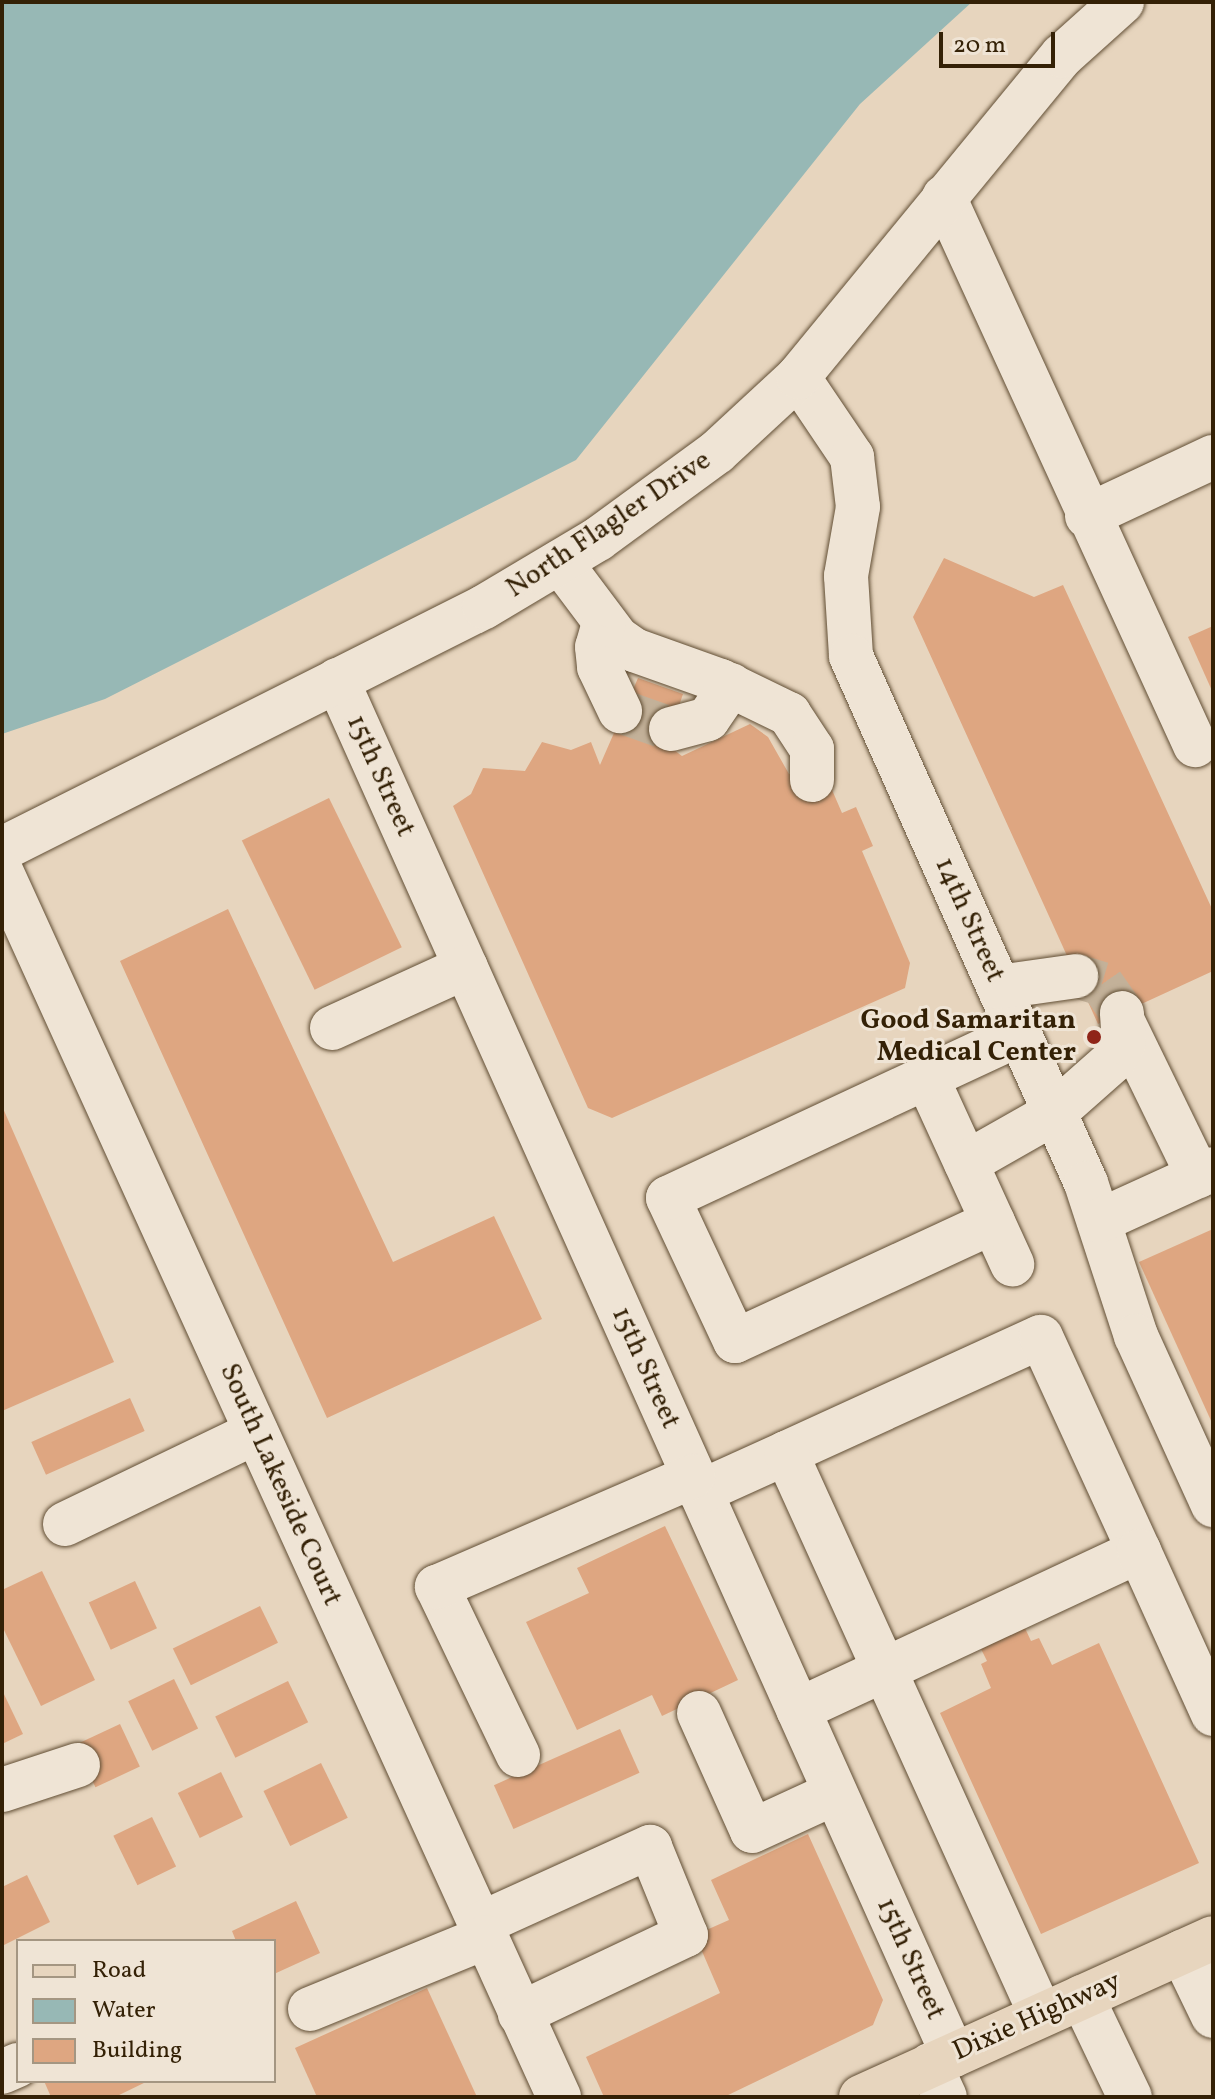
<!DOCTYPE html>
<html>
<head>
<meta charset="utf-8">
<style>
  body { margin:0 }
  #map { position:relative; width:1215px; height:2099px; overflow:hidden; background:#e7d5be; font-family:Vollkorn,serif }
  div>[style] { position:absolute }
  .water>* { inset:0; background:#97b8b5 }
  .building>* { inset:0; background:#dea681; transform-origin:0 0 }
  .minor-tunnel>* { height:44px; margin-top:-22px; transform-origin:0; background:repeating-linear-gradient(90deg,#c3b199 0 44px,transparent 0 66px) }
  .roads { filter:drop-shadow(0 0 2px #614e34) drop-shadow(0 0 2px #614e34) }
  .minor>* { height:44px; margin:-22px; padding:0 22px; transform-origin:22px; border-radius:22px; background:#efe4d5 }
  .major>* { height:44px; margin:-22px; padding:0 22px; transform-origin:22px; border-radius:22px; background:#e7d5be }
  .dots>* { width:22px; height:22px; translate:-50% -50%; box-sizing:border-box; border:4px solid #efe4d5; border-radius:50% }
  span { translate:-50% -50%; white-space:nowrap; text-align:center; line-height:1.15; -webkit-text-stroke:6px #efe4d5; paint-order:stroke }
  .street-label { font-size:28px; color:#342106 }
  .poi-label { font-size:28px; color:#342106; font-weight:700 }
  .right { translate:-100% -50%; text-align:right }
  .frame { position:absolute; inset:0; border:4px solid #342106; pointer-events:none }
  .legend { position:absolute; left:16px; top:1939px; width:260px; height:144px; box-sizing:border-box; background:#efe4d5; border:2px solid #a49682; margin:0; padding:10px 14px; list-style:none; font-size:24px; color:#342106 }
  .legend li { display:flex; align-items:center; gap:16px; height:40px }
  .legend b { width:40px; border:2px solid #a49682 }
  .scale { position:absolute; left:939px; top:32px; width:116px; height:36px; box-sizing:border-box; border:4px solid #342106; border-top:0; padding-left:10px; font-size:24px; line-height:28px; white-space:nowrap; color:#342106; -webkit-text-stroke:6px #efe4d5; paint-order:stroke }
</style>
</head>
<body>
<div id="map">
  <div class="water">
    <i style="clip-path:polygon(2px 2px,972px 2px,860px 104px,576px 460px,105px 699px,2px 734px)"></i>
  </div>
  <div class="building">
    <i style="clip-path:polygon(944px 558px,1034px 597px,1063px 585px,1213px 911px,1213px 971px,1098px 1024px,913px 617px)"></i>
    <i style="clip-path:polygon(1213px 626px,1213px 693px,1188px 637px)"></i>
    <i style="clip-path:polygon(638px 678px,683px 694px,666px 744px,682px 756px,750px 724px,768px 737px,789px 774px,829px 783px,842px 813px,856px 807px,873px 846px,862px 851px,910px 963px,905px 988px,612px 1118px,588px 1108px,453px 806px,471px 794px,483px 768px,525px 771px,542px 742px,571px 750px,591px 742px,600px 765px)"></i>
    <i style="left:329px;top:798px;width:166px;height:97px;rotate:64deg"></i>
    <i style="clip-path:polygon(228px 909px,393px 1262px,494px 1216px,542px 1319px,327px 1418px,120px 961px)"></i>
    <i style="clip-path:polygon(2px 1106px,114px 1362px,2px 1411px)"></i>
    <i style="clip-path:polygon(1213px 1229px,1213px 1425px,1139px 1262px)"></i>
    <i style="left:130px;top:1398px;width:36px;height:108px;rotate:66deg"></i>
    <i style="clip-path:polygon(665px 1526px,738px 1680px,662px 1716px,652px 1695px,577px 1730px,526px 1622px,589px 1593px,577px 1568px)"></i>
    <i style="clip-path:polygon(42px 1571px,95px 1680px,41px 1706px,2px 1626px,2px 1590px)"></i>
    <i style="left:135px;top:1581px;width:52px;height:51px;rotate:65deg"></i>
    <i style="left:260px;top:1606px;width:41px;height:97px;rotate:64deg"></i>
    <i style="clip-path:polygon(1017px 1611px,1031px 1641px,1039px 1638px,1052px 1665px,1099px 1643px,1199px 1863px,1041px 1934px,940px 1713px,991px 1688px,981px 1664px,987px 1661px,972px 1631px)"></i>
    <i style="left:174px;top:1679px;width:55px;height:51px;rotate:64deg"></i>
    <i style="left:288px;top:1681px;width:46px;height:81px;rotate:64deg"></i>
    <i style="clip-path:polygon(2px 1690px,23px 1734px,2px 1744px)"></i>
    <i style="left:120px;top:1724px;width:47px;height:49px;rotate:65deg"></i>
    <i style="left:620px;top:1729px;width:48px;height:138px;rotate:66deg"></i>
    <i style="left:321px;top:1763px;width:61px;height:64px;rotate:64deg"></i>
    <i style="left:221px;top:1772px;width:50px;height:48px;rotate:64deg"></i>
    <i style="left:152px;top:1817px;width:55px;height:43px;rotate:64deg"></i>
    <i style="clip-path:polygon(808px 1834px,883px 2000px,873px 2025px,724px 2097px,604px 2097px,586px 2057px,720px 1993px,695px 1935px,729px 1920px,711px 1880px)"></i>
    <i style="clip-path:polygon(27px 1875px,50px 1922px,2px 1946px,2px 1887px)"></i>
    <i style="clip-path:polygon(296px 1901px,320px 1953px,274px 1974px,274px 1941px,236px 1941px,232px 1931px)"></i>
    <i style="clip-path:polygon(427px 1988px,477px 2097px,317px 2097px,295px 2048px)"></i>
    <i style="clip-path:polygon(44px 2081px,148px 2081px,115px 2097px,51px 2097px)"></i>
  </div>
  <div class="minor-tunnel">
    <i style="left:620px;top:711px;width:54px;rotate:19.4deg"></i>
    <i style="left:1076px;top:976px;width:27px;rotate:17deg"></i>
    <i style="left:1102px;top:984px;width:35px;rotate:55deg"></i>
  </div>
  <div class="roads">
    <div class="minor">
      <i style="left:944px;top:197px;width:603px;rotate:65.39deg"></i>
      <i style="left:798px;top:377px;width:97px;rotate:56deg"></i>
      <i style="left:852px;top:457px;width:50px;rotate:83.2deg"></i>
      <i style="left:858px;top:507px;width:70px;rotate:99.9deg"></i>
      <i style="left:846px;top:576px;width:80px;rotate:86.4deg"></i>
      <i style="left:851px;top:656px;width:577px;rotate:65.97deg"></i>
      <i style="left:1086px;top:1183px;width:161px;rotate:71.9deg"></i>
      <i style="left:1136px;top:1336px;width:186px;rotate:65.5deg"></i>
      <i style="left:1087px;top:516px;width:139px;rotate:-25.1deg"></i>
      <i style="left:560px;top:562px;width:95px;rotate:53.1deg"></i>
      <i style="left:617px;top:638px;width:21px;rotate:35deg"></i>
      <i style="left:634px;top:650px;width:92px;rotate:19.6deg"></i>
      <i style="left:721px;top:681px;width:76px;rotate:25.9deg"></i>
      <i style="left:789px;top:714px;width:42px;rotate:56.7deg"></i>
      <i style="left:812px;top:749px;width:31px;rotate:90deg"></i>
      <i style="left:604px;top:623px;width:25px;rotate:106deg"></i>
      <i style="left:597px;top:647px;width:20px;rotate:84deg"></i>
      <i style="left:599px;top:667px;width:49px;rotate:64.5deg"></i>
      <i style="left:337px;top:680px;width:1507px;rotate:65.87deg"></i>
      <i style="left:671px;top:729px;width:38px;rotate:-15deg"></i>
      <i style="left:708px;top:719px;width:41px;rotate:-55.9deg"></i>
      <i style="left:2px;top:849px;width:539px;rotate:-26.66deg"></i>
      <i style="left:484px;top:607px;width:133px;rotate:-30.8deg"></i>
      <i style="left:598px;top:539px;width:147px;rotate:-36.2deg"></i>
      <i style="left:717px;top:452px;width:110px;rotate:-42.8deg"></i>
      <i style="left:798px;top:377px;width:416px;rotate:-50.6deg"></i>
      <i style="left:1062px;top:56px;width:81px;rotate:-42deg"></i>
      <i style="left:2px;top:873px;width:1345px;rotate:65.53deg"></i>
      <i style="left:999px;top:987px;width:78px;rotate:-8.1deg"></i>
      <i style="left:1125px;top:1026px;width:167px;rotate:64deg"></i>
      <i style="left:332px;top:1028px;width:147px;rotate:-24.5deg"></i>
      <i style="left:927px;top:1078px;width:205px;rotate:65.4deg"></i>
      <i style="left:966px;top:1163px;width:101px;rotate:-29.6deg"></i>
      <i style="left:1054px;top:1113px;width:80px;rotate:-41.5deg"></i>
      <i style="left:1114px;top:1060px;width:20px;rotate:-60deg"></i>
      <i style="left:1124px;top:1043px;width:30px;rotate:-94deg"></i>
      <i style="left:1099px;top:1221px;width:125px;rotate:-24.5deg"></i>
      <i style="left:993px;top:1222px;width:284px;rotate:155.2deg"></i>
      <i style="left:735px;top:1341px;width:158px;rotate:-115.1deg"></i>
      <i style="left:668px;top:1198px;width:387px;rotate:-25deg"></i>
      <i style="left:786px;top:1453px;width:280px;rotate:-24.5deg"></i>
      <i style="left:1041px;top:1337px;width:235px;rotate:65.4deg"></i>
      <i style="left:1139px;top:1551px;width:376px;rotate:155deg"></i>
      <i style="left:700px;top:1492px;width:94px;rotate:-24.4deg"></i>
      <i style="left:786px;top:1453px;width:617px;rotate:65.59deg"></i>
      <i style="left:65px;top:1524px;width:212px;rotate:-25.7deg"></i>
      <i style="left:1139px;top:1551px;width:179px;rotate:65.6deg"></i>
      <i style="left:699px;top:1713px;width:129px;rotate:65.8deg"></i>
      <i style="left:752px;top:1831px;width:91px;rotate:-24.6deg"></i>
      <i style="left:518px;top:1755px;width:187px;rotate:-115.7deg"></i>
      <i style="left:437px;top:1587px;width:279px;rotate:-23.4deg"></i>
      <i style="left:2px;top:1790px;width:80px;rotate:-18.2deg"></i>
      <i style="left:480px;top:1924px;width:187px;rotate:-24.4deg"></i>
      <i style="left:650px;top:1847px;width:95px;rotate:67.8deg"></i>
      <i style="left:686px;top:1935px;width:184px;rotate:154.6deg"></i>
      <i style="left:1182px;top:1952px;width:71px;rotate:64.2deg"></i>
      <i style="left:1082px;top:1997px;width:111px;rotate:64.4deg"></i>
      <i style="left:310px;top:2009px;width:190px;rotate:-22.2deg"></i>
      <i style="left:930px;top:2065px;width:35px;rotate:65deg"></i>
      <i style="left:2px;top:2072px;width:17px;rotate:-24deg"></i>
    </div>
    <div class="major">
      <i style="left:861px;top:2097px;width:386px;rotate:-24.3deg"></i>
    </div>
  </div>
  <div class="dots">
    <i style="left:1094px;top:1037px;background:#8f2418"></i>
  </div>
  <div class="street-label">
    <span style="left:609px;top:525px;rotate:-34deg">North Flagler Drive</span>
    <span style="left:380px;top:776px;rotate:66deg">15th Street</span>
    <span style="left:969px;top:920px;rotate:66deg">14th Street</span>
    <span style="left:645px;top:1368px;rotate:66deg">15th Street</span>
    <span style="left:280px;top:1485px;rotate:66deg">South Lakeside Court</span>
    <span style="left:910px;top:1959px;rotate:66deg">15th Street</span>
    <span style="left:1037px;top:2017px;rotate:-24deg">Dixie Highway</span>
  </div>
  <div class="poi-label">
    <span class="right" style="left:1076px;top:1037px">Good Samaritan<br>Medical Center</span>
  </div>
  <div class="frame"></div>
  <ul class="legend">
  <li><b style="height:10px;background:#e7d5be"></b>Road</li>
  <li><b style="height:22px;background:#97b8b5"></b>Water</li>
  <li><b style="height:22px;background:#dea681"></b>Building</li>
  </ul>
  <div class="scale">20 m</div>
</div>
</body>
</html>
